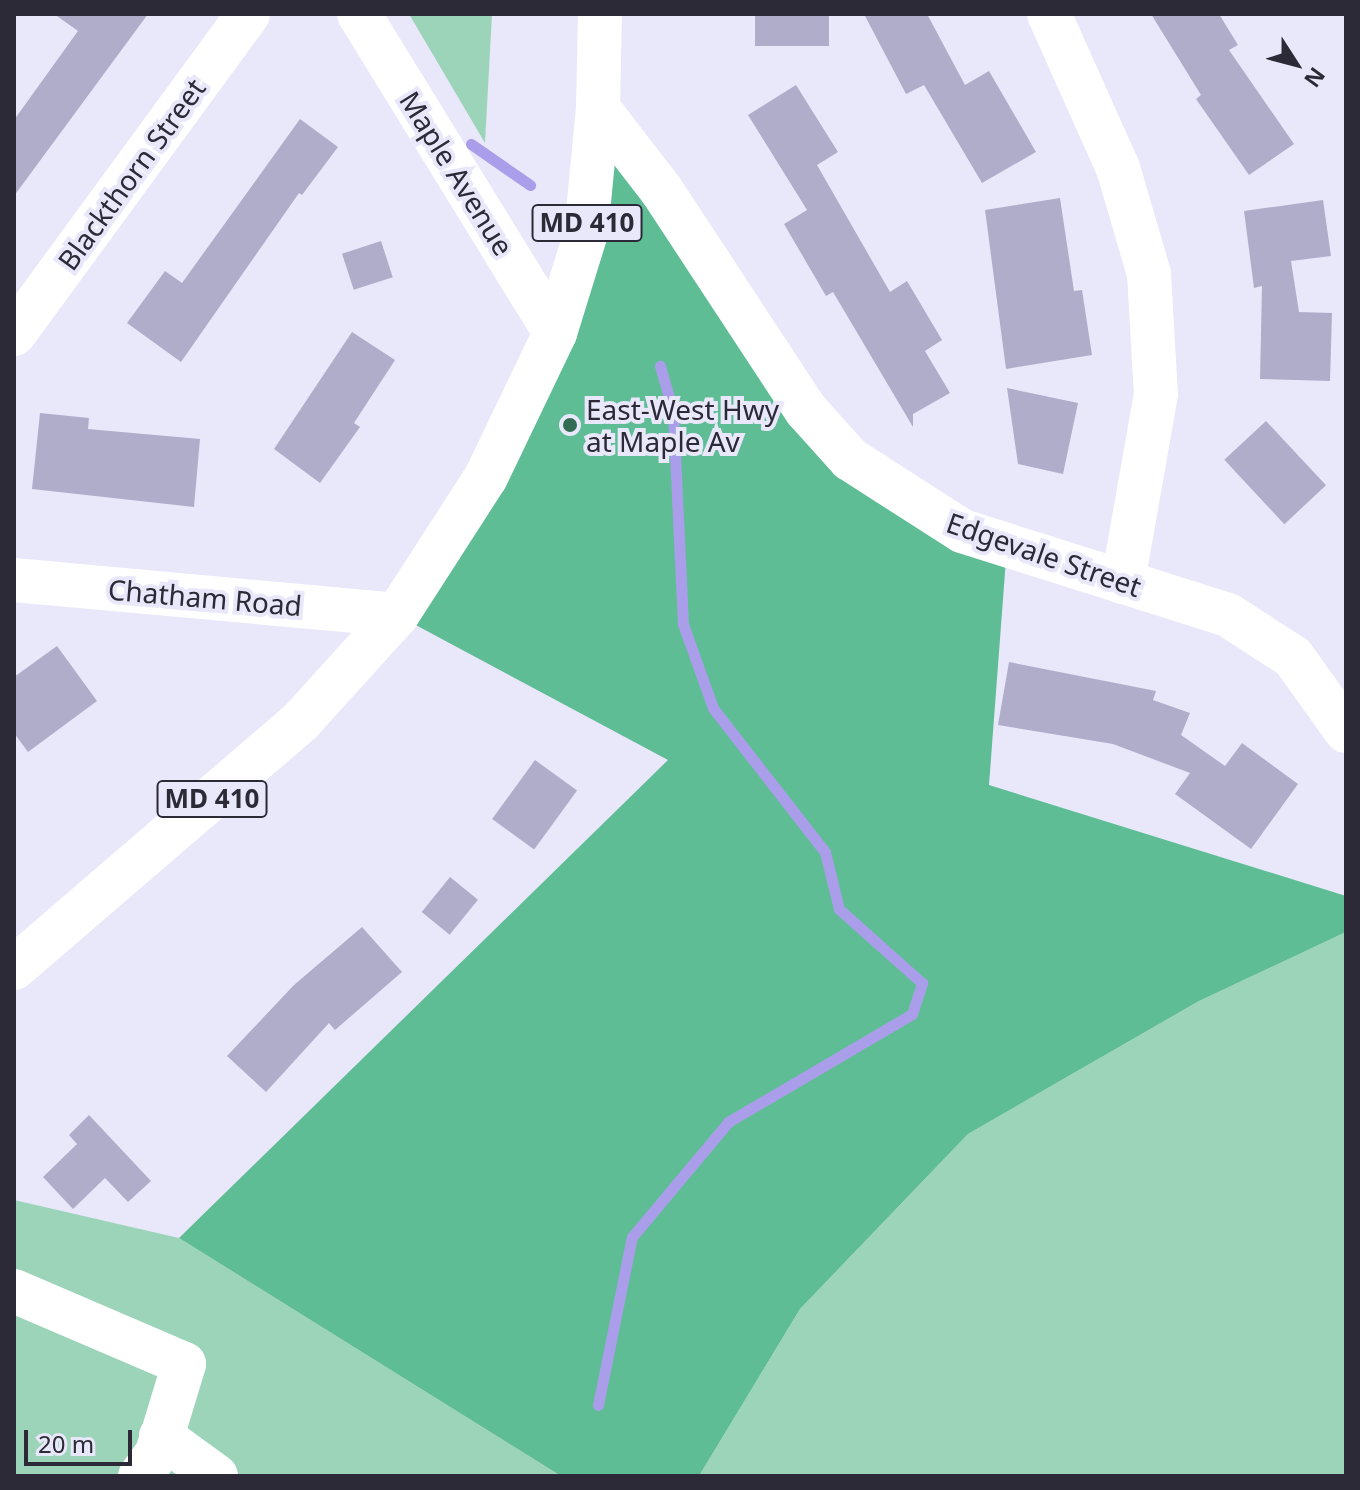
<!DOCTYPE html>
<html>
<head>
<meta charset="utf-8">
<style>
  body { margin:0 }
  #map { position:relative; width:1360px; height:1490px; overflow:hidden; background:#e9e7fa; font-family:"Noto Sans",sans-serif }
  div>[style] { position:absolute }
  .green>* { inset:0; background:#9cd4b9 }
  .forest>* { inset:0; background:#5fbd95 }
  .stream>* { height:11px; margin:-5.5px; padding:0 5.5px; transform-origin:5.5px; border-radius:5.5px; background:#aa9eea }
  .building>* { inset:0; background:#b0adcb; transform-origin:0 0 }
  .minor>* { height:44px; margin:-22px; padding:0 22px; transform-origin:22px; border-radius:22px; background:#fff }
  .major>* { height:44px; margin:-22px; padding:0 22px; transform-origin:22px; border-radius:22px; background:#fff }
  .dots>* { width:22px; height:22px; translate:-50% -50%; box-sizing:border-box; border:4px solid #e9e7fa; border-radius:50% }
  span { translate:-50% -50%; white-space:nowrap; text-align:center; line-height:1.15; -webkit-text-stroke:8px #e9e7fa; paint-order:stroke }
  .shield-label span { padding:2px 6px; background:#e9e7fa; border:2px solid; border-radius:6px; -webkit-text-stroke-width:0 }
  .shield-label { font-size:26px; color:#2b2a36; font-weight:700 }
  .street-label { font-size:28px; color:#2b2a36 }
  .poi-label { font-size:28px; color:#2b2a36 }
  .left { translate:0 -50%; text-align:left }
  .frame { position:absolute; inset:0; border:16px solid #2b2a36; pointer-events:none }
  .north { position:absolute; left:1256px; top:24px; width:80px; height:80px; -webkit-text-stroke:6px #e9e7fa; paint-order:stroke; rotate:126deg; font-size:22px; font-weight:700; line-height:32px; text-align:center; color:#2b2a36 }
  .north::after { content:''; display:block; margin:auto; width:28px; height:36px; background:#2b2a36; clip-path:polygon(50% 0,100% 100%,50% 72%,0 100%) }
  .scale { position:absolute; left:24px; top:1430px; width:108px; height:36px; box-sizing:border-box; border:4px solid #2b2a36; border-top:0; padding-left:10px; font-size:24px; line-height:28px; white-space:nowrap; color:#2b2a36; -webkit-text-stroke:6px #e9e7fa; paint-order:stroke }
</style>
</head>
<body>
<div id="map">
  <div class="green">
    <i style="clip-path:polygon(409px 14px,492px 14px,485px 143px)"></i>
    <i style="clip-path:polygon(1346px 932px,1346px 1476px,699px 1476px,800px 1309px,968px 1134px,1199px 1001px)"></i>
    <i style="clip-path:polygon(14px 1200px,179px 1238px,561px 1476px,14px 1476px)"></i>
  </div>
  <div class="forest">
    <i style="clip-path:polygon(598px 108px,806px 410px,1007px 546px,989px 785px,1346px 896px,1346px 932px,1199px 1001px,968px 1134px,800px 1309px,699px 1476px,561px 1476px,179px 1238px,668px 760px,397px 615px,555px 333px)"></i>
  </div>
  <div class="stream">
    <i style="left:471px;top:144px;width:72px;rotate:34.8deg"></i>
    <i style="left:598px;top:1405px;width:171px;rotate:-78.6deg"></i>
    <i style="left:632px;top:1237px;width:150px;rotate:-50.1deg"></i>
    <i style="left:728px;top:1122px;width:213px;rotate:-30.4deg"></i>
    <i style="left:912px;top:1014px;width:33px;rotate:-72deg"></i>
    <i style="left:922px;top:983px;width:111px;rotate:-138.3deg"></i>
    <i style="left:839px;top:909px;width:59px;rotate:-103.8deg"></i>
    <i style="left:825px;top:852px;width:182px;rotate:-127.9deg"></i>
    <i style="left:713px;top:708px;width:89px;rotate:-109.7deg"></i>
    <i style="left:683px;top:624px;width:213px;rotate:-92.7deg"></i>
    <i style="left:673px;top:411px;width:47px;rotate:-106.1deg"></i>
  </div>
  <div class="building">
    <i style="clip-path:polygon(54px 14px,148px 14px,14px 196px,14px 120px,78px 31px)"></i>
    <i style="left:755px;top:14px;width:74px;height:32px"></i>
    <i style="clip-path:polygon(864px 14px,927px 14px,965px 85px,989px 71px,1036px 152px,982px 183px,924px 85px,906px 94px)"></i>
    <i style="clip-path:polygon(1151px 14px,1219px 14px,1238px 45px,1229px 50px,1294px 144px,1249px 175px,1196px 99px,1201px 95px)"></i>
    <i style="clip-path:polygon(796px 85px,838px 152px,817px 165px,890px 292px,907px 281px,942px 340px,925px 351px,950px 393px,913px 414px,913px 427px,833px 292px,826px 296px,784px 224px,807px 210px,748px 115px)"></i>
    <i style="clip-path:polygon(300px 119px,338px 147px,302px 195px,299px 193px,181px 362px,127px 323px,165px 271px,182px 283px)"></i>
    <i style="clip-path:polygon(1060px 198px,1074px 291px,1082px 290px,1092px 355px,1006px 369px,985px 210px)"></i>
    <i style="clip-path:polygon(1323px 200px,1331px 256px,1291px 261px,1299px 312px,1332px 313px,1330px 381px,1260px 379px,1262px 286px,1254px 288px,1244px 211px)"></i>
    <i style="left:381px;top:241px;width:38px;height:41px;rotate:72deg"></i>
    <i style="clip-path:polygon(352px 332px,395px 360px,354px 423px,360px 427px,320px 483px,274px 449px)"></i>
    <i style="clip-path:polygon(1007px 388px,1078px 403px,1063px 474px,1018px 464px)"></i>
    <i style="clip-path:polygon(40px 413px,89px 418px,88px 429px,200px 439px,194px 507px,32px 489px)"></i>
    <i style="left:1266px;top:421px;width:88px;height:57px;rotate:47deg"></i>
    <i style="clip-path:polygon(57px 646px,97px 701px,28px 752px,14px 733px,14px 677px)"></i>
    <i style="clip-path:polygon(1009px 662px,1156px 691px,1153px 700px,1190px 713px,1181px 735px,1225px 766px,1242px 743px,1298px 784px,1251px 849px,1175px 794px,1190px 773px,1113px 744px,998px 725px)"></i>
    <i style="left:535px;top:760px;width:52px;height:73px;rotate:36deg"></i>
    <i style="left:450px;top:877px;width:36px;height:45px;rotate:39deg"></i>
    <i style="clip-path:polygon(362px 927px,402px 972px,335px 1030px,329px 1023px,266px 1092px,227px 1056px,294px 985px)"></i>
    <i style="clip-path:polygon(89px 1115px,151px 1181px,128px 1202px,105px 1178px,73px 1209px,43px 1177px,77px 1144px,69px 1135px)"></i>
  </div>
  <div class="minor">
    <i style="left:359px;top:14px;width:374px;rotate:58.4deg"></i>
    <i style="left:1049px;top:14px;width:169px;rotate:65.9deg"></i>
    <i style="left:1118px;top:168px;width:110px;rotate:73.7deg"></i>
    <i style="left:1149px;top:274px;width:120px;rotate:86.7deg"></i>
    <i style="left:1156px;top:394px;width:191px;rotate:100deg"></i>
    <i style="left:598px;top:108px;width:105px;rotate:52.4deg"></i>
    <i style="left:662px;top:191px;width:262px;rotate:56.7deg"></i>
    <i style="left:806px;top:410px;width:66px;rotate:48.1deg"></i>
    <i style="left:850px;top:459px;width:133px;rotate:32.7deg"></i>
    <i style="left:962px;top:531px;width:279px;rotate:17.5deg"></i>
    <i style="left:1228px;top:615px;width:77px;rotate:32.9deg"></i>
    <i style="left:1293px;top:657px;width:91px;rotate:54.4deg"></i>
    <i style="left:14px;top:334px;width:396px;rotate:-53.8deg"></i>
    <i style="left:14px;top:580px;width:385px;rotate:5.2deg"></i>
    <i style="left:14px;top:1291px;width:185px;rotate:23.2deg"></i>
    <i style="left:184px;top:1364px;width:93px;rotate:106.9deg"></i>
    <i style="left:157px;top:1453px;width:29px;rotate:126deg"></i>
    <i style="left:161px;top:1436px;width:68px;rotate:36deg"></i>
  </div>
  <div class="major">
    <i style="left:14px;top:968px;width:379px;rotate:-40.7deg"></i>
    <i style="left:301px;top:721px;width:143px;rotate:-47.8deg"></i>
    <i style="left:397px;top:615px;width:164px;rotate:-57.2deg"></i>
    <i style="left:486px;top:477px;width:160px;rotate:-64.4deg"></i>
    <i style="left:555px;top:333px;width:105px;rotate:-72.8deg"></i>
    <i style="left:586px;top:233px;width:126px;rotate:-84.5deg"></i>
    <i style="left:598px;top:108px;width:94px;rotate:-88.8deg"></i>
  </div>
  <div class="dots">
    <i style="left:570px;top:425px;background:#336c54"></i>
  </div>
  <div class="shield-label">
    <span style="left:587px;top:223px">MD 410</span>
    <span style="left:212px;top:799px">MD 410</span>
  </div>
  <div class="street-label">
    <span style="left:457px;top:173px;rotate:58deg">Maple Avenue</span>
    <span style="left:131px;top:174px;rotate:-54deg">Blackthorn Street</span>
    <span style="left:1044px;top:554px;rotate:19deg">Edgevale Street</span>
    <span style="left:205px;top:597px;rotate:5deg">Chatham Road</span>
  </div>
  <div class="poi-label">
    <span class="left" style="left:586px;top:425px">East-West Hwy<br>at Maple Av</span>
  </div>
  <div class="frame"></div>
  <div class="north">N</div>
  <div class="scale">20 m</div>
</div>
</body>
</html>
